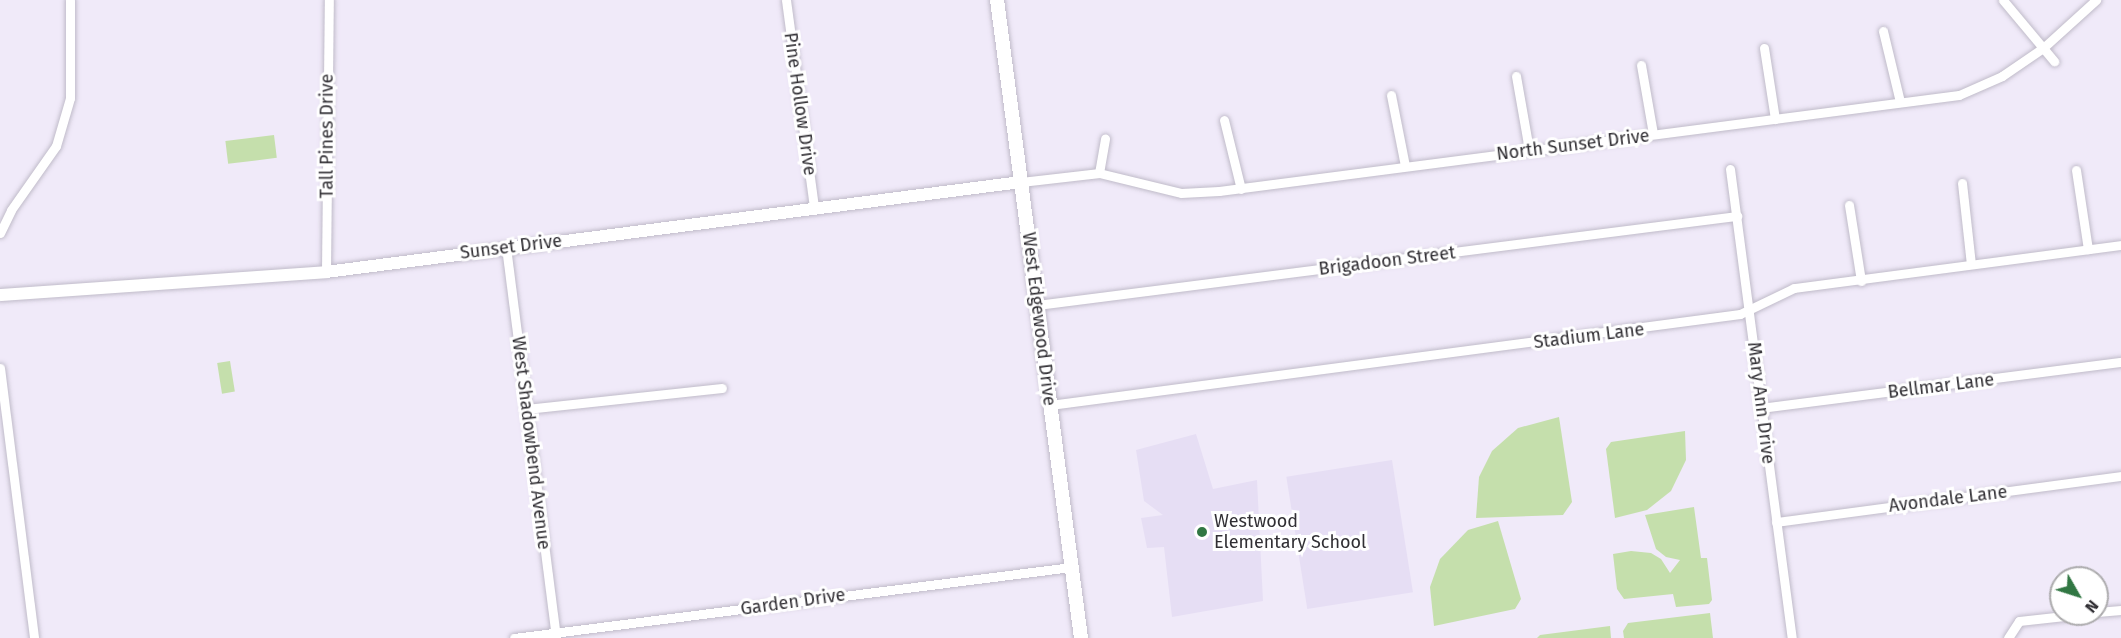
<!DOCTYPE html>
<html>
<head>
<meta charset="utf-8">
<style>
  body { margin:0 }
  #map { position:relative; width:2121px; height:638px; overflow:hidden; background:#f0eaf9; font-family:"Fira Sans",sans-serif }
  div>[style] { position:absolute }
  .built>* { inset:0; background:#e6def4; transform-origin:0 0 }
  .green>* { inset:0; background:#c5dfac; transform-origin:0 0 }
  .roads { filter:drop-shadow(0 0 2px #c0bbc9) drop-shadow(0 0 2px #c0bbc9) }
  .minor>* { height:9px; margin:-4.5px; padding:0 4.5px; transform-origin:4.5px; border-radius:4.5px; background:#fff }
  .tertiary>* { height:12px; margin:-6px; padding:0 6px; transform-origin:6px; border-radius:6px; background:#fff }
  .secondary>* { height:14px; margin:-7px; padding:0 7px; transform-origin:7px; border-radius:7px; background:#fff }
  .dots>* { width:16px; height:16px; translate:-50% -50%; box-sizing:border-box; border:3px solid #fff; border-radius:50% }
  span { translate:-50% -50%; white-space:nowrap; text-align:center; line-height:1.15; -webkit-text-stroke:6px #fff; paint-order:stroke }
  .street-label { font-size:18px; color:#312f34 }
  .poi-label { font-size:18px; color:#312f34 }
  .left { translate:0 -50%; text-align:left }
  .north { position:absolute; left:2049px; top:566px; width:60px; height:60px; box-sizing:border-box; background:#fff; border:2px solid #adacae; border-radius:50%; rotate:129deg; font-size:16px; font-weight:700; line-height:24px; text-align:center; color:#312f34 }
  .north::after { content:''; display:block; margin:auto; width:21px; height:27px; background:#317743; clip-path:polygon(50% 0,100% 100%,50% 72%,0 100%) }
</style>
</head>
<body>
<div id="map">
  <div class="built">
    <i style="clip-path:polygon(1196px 434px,1213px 489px,1257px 480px,1263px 601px,1172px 617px,1164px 547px,1147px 548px,1141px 518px,1163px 515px,1144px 501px,1136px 450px)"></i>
    <i style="left:1392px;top:460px;width:134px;height:107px;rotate:81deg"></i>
  </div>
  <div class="green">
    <i style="left:274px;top:135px;width:23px;height:49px;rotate:83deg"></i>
    <i style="left:230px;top:361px;width:31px;height:13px;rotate:81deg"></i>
    <i style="clip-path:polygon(1559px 417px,1572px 502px,1563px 515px,1476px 518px,1479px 477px,1492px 451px,1518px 428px)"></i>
    <i style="clip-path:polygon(1685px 431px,1686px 460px,1671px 491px,1647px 510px,1615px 518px,1606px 449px,1611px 442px)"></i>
    <i style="clip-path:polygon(1694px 507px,1701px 558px,1707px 558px,1712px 600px,1709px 604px,1676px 607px,1673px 594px,1624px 599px,1617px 589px,1613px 554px,1631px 551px,1651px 553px,1661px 559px,1670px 573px,1680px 560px,1666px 557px,1656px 549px,1645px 515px)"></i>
    <i style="clip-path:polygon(1498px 521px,1521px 599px,1515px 609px,1434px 626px,1430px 587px,1440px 559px,1468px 530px)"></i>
    <i style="clip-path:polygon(1710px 613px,1713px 638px,1624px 638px,1623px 631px,1628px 623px)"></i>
    <i style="clip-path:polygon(1610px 626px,1611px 638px,1537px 638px,1540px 635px)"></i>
  </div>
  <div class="roads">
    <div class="minor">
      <i style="left:786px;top:0;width:210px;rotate:82.3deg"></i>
      <i style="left:2003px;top:0;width:80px;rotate:50.1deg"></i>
      <i style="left:1883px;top:31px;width:73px;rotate:76.5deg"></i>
      <i style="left:1764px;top:48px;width:72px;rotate:81.2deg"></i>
      <i style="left:1641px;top:65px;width:70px;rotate:80.1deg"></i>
      <i style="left:1516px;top:76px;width:75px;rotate:80deg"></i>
      <i style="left:1391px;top:95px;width:72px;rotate:78.8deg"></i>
      <i style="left:1224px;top:120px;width:71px;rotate:76.2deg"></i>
      <i style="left:1730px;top:169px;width:473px;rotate:82.5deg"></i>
      <i style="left:2076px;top:170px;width:80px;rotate:81.4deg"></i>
      <i style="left:1099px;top:173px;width:35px;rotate:-80deg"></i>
      <i style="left:1021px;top:182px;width:79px;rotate:-6.6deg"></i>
      <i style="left:1099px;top:173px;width:84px;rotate:13.7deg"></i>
      <i style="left:1181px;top:193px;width:38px;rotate:-3deg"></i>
      <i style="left:1219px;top:191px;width:746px;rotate:-7.39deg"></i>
      <i style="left:1959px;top:95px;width:47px;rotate:-23.8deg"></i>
      <i style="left:2002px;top:76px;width:50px;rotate:-34.3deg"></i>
      <i style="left:2043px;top:48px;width:72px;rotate:-42.2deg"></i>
      <i style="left:1962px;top:183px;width:81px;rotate:83.7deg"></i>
      <i style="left:1849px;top:205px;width:77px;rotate:81deg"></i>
      <i style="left:0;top:233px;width:25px;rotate:-64deg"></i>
      <i style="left:11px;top:210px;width:78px;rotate:-54.9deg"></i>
      <i style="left:56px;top:146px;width:50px;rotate:-73.7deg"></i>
      <i style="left:70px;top:98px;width:98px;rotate:-90deg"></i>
      <i style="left:506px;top:247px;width:394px;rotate:82.7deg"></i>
      <i style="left:326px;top:272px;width:272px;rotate:-89.4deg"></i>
      <i style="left:1037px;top:305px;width:706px;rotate:-7.25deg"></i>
      <i style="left:0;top:368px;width:272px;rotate:82.8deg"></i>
      <i style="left:1050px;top:405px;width:696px;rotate:-7.51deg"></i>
      <i style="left:1740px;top:314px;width:60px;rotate:-25.7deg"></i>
      <i style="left:1794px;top:288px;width:330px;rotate:-7.5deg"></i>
      <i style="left:1761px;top:408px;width:363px;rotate:-7.3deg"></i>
      <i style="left:526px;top:409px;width:197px;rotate:-6.1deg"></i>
      <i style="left:1776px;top:522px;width:348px;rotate:-7.6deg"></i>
      <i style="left:2097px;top:612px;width:24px;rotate:-5deg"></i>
      <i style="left:514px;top:638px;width:562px;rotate:-7.26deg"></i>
      <i style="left:2008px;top:638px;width:20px;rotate:-57deg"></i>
      <i style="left:2019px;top:621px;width:64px;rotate:-6.2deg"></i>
    </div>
    <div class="tertiary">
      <i style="left:0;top:295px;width:327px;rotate:-4deg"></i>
      <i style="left:326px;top:272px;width:701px;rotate:-7.38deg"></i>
    </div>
    <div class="secondary">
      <i style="left:997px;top:0;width:644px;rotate:82.5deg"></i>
    </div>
  </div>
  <div class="dots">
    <i style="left:1202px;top:532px;background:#317743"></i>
  </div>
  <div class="street-label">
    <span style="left:800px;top:104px;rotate:82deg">Pine Hollow Drive</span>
    <span style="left:327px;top:136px;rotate:-90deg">Tall Pines Drive</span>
    <span style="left:1573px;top:145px;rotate:-7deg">North Sunset Drive</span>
    <span style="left:511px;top:247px;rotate:-7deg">Sunset Drive</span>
    <span style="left:1387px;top:261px;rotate:-7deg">Brigadoon Street</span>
    <span style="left:1039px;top:319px;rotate:83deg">West Edgewood Drive</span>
    <span style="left:1589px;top:336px;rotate:-7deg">Stadium Lane</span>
    <span style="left:1941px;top:386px;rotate:-7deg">Bellmar Lane</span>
    <span style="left:1761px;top:403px;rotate:83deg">Mary Ann Drive</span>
    <span style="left:531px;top:443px;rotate:83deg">West Shadowbend Avenue</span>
    <span style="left:1948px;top:499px;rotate:-7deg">Avondale Lane</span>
    <span style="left:793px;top:602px;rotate:-8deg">Garden Drive</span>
  </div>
  <div class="poi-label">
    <span class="left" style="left:1214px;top:532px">Westwood<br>Elementary School</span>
  </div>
  <div class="north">N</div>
</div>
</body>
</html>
